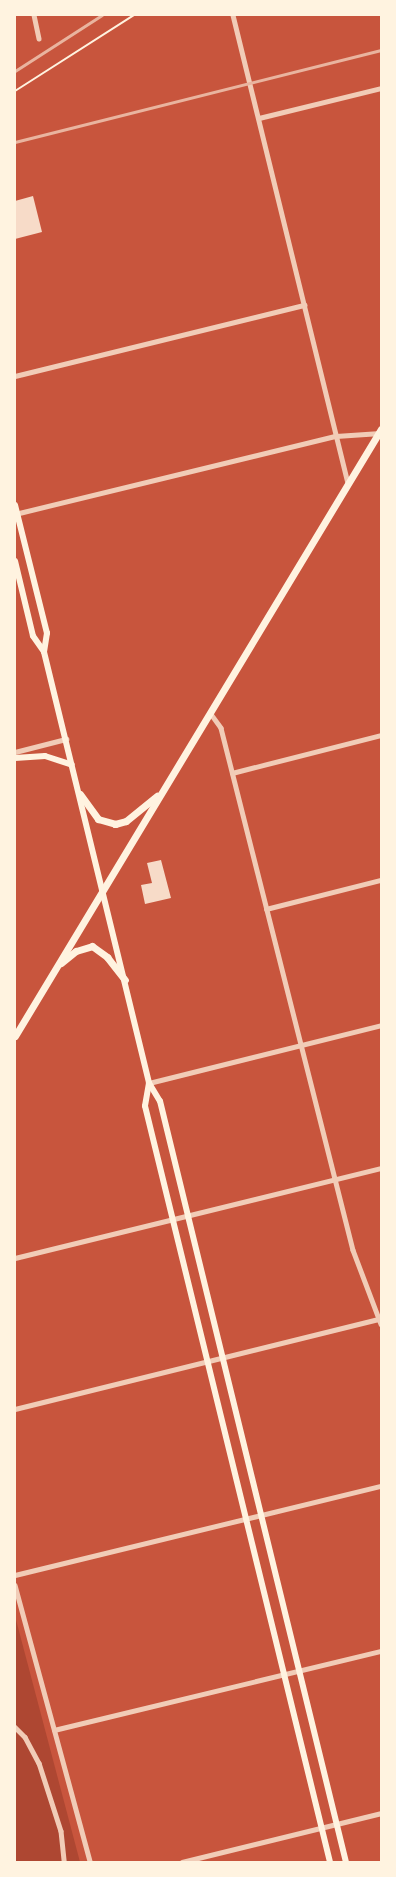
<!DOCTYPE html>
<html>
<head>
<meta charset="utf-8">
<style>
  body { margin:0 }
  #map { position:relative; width:396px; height:1877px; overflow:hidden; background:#c8553d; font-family:Ubuntu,sans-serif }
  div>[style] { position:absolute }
  .green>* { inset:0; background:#ae4732 }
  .building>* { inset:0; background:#f7dbc8 }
  .path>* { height:2px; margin:-1px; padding:0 1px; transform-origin:1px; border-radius:1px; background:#fff3e0 }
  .minor>* { height:4.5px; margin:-2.25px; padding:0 2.25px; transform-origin:2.25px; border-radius:2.25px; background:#f1ccb7 }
  .secondary>* { height:6px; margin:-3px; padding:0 3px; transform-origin:3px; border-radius:3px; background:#fff3e0 }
  .primary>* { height:7px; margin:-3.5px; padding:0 3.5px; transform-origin:3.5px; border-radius:3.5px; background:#fff3e0 }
  .rail>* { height:2.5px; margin:-1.25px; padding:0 1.25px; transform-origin:1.25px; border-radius:1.25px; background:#e9b49f }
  span { translate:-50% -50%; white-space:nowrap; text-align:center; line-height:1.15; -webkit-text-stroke:4px #fff3e0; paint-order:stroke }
  .frame { position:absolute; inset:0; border:16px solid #fff3e0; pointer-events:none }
</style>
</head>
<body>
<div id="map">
  <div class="green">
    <i style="clip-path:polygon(15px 1616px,80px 1862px,15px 1862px)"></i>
  </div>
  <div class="building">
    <i style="clip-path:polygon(33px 196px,42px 232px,15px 239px,15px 201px)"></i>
    <i style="clip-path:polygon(161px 860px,171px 898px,145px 904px,141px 885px,152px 883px,147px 863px)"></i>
  </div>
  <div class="path">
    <i style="left:15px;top:91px;width:141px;rotate:-32.6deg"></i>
  </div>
  <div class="minor">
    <i style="left:34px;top:15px;width:24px;rotate:78deg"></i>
    <i style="left:233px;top:15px;width:483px;rotate:76.2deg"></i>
    <i style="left:259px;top:118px;width:126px;rotate:-13.8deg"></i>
    <i style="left:15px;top:376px;width:298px;rotate:-13.8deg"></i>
    <i style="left:15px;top:514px;width:330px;rotate:-13.7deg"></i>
    <i style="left:336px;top:436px;width:44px;rotate:-3.9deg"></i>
    <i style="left:211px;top:714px;width:17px;rotate:54deg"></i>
    <i style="left:221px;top:728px;width:538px;rotate:75.81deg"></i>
    <i style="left:353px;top:1250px;width:79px;rotate:69.3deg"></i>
    <i style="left:15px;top:752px;width:53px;rotate:-14.3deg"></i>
    <i style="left:232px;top:773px;width:154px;rotate:-14.3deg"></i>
    <i style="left:266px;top:909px;width:119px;rotate:-14.2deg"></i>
    <i style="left:149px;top:1083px;width:239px;rotate:-14deg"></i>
    <i style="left:15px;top:1258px;width:377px;rotate:-13.8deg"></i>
    <i style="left:15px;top:1409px;width:375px;rotate:-13.9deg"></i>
    <i style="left:15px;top:1575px;width:377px;rotate:-13.7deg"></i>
    <i style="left:15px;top:1585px;width:287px;rotate:74.8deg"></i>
    <i style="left:15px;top:1727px;width:14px;rotate:45deg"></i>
    <i style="left:25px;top:1737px;width:30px;rotate:62deg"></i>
    <i style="left:39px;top:1763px;width:71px;rotate:72.1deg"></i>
    <i style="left:61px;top:1831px;width:31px;rotate:84deg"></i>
    <i style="left:54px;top:1730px;width:336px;rotate:-13.6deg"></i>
    <i style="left:182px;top:1862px;width:205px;rotate:-13.8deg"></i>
  </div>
  <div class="secondary">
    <i style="left:15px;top:505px;width:132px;rotate:76deg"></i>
    <i style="left:47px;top:633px;width:19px;rotate:99deg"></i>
    <i style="left:44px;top:652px;width:444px;rotate:76.3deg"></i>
    <i style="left:149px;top:1083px;width:21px;rotate:59deg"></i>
    <i style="left:160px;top:1101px;width:118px;rotate:76.3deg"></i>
    <i style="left:188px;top:1216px;width:665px;rotate:76.26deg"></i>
    <i style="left:15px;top:561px;width:77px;rotate:76.5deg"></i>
    <i style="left:33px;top:636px;width:19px;rotate:55deg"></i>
    <i style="left:15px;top:758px;width:30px;rotate:-4deg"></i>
    <i style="left:45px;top:756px;width:28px;rotate:18deg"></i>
    <i style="left:149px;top:1083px;width:23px;rotate:100deg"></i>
    <i style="left:145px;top:1106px;width:778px;rotate:76.25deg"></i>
  </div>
  <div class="primary">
    <i style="left:80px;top:794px;width:31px;rotate:54deg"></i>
    <i style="left:98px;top:819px;width:18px;rotate:16deg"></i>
    <i style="left:115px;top:824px;width:11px;rotate:-15deg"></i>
    <i style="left:126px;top:821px;width:40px;rotate:-39deg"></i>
    <i style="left:61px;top:963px;width:19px;rotate:-39deg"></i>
    <i style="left:76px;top:951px;width:17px;rotate:-17deg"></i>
    <i style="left:92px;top:946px;width:19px;rotate:36deg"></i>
    <i style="left:107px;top:957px;width:29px;rotate:52deg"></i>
    <i style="left:15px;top:1036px;width:709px;rotate:-58.91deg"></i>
  </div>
  <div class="rail">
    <i style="left:15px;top:71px;width:103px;rotate:-32.8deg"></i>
    <i style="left:15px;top:142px;width:377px;rotate:-14.1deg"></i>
  </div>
  <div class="frame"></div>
</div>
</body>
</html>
